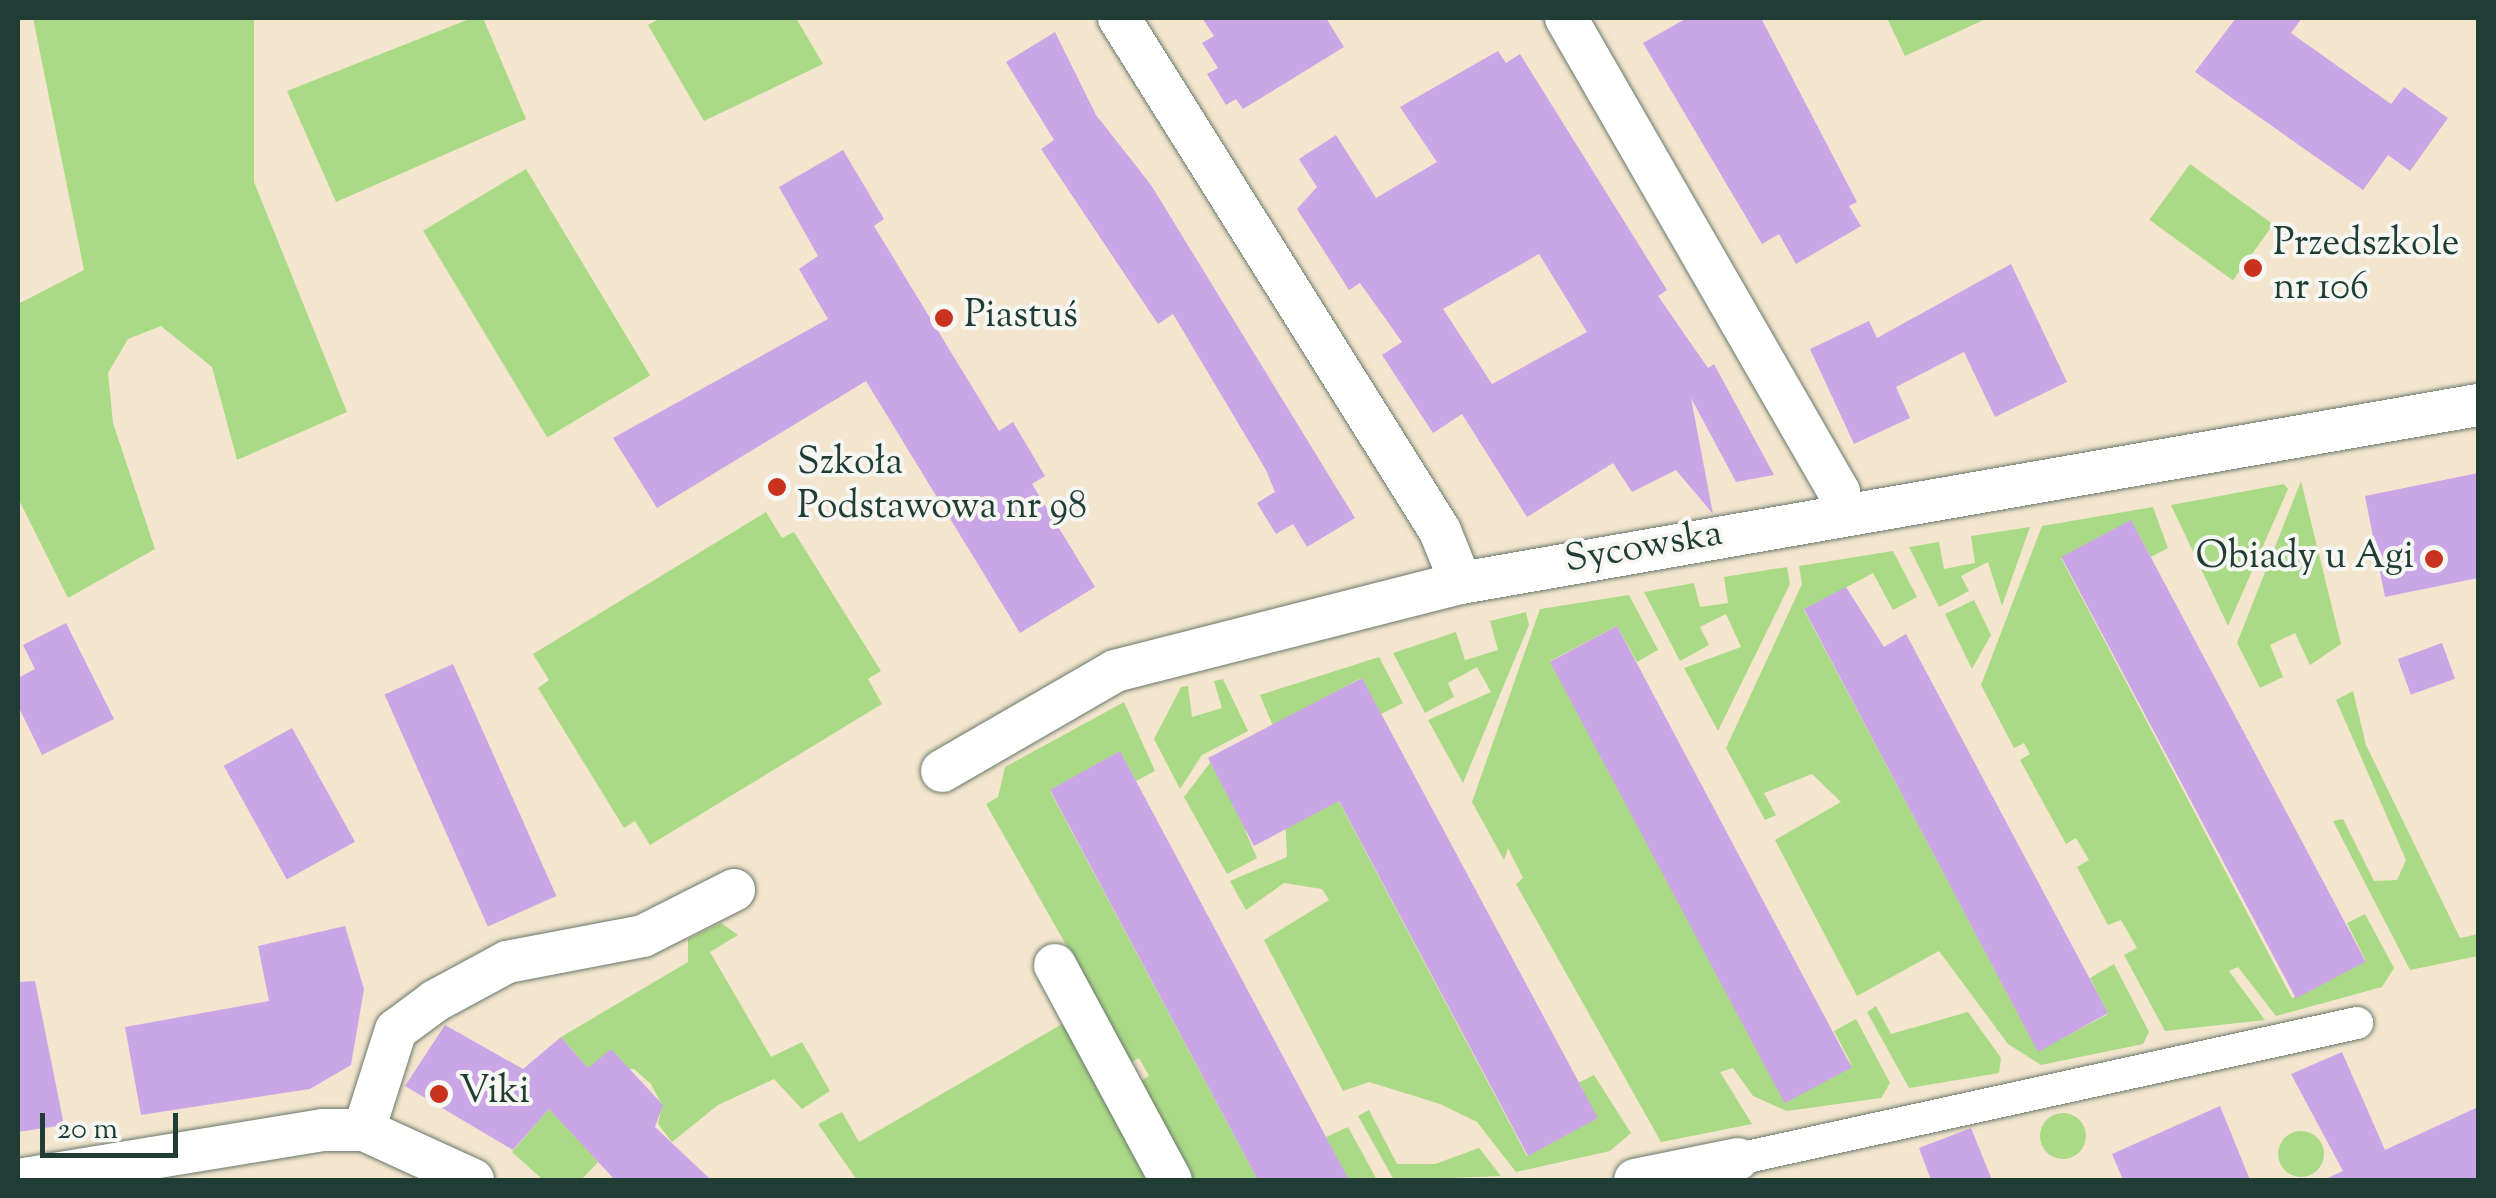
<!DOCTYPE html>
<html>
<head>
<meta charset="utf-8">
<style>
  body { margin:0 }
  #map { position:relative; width:2496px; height:1198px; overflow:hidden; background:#f3e5ce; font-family:"Sorts Mill Goudy",serif }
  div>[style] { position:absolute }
  .green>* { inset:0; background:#abda87; transform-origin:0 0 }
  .round { border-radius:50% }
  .building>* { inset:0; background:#cba6e7; transform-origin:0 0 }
  .roads { filter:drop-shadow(0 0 2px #69786a) drop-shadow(0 0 2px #69786a) }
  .pedestrian>* { height:32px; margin:-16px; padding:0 16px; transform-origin:16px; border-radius:16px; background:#fff }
  .minor>* { height:42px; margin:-21px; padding:0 21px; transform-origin:21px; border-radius:21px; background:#fff }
  .dots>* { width:28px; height:28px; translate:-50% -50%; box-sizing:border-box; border:5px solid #f6f6f2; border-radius:50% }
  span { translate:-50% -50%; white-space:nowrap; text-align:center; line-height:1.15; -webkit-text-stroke:8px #f6f6f2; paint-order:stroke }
  .poi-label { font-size:38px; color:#1f3d34 }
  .left { translate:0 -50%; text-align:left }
  .right { translate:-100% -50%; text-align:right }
  .street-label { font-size:38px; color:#1f3d34 }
  .frame { position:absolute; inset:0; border:20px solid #1f3d34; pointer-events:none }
  .scale { position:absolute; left:40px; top:1113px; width:138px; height:45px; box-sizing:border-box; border:5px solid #1f3d34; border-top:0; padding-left:12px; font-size:30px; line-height:35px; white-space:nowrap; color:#1f3d34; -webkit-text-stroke:8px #f6f6f2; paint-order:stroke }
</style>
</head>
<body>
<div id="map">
  <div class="green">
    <i style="clip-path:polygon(33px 18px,254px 18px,254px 182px,347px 412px,237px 460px,212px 367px,161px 326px,128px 339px,108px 373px,113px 423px,155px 549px,68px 598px,18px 498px,18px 304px,84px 270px)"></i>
    <i style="clip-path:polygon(472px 18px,483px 18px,526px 119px,336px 202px,287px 91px)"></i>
    <i style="clip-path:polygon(661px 18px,796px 18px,823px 64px,704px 121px,648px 25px)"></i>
    <i style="clip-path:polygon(1887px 18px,1988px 18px,1905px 56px)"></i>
    <i style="left:2190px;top:164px;width:103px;height:69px;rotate:36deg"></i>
    <i style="left:526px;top:169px;width:241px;height:120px;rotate:59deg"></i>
    <i style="clip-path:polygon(2301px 481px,2341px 644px,2310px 665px,2295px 633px,2270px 645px,2283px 677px,2260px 688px,2237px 643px)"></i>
    <i style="clip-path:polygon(2284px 484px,2288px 489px,2228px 626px,2171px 505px)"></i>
    <i style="clip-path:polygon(2153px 507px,2168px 548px,2151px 557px,2131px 521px,2061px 558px,2292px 998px,2366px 961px,2347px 923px,2365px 914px,2394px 968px,2382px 987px,2276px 1016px,2238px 967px,2229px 971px,2265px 1020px,2165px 1031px,2124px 955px,2137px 948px,2121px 920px,2108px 925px,2077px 867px,2089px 860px,2076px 838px,2066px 844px,2020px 760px,2030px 754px,2024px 743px,2014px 748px,1981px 685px,2042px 526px)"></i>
    <i style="clip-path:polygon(766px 512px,782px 538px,794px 532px,881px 671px,868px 679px,882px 704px,650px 845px,635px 821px,624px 828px,538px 688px,549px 680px,533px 654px)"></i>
    <i style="clip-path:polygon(2030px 527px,2002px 606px,1988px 562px,1961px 576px,1969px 591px,1939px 607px,1909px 547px,1939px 542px,1944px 569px,1975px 563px,1971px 536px)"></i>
    <i style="clip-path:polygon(1893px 551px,1917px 597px,1893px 610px,1873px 573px,1804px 610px,2038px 1051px,2108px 1014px,2090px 978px,2114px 964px,2149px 1032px,2143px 1044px,2041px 1065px,2008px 1044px,1939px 951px,1857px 996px,1775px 840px,1841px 802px,1812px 774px,1764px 793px,1776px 815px,1765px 820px,1726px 748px,1802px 584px,1799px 566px)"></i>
    <i style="clip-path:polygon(1787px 567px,1790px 584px,1718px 731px,1684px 668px,1741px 647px,1726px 614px,1700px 627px,1709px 645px,1680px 661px,1644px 592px,1694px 583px,1700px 607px,1728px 603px,1724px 577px)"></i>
    <i style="clip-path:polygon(1629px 595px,1658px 650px,1637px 662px,1617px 626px,1550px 661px,1853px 1067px,1834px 1031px,1856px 1019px,1890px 1083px,1881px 1098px,1787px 1111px,1753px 1096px,1733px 1068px,1720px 1072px,1752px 1124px,1661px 1142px,1516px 884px,1523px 878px,1508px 848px,1504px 860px,1472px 802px,1540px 609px)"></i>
    <i style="clip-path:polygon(1974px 600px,1991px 635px,1972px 669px,1945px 614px)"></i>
    <i style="clip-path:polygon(1526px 612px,1529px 625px,1463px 783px,1428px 720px,1491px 692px,1477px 667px,1448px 683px,1454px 697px,1425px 713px,1393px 653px,1456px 632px,1465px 660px,1498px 650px,1490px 621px)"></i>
    <i style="clip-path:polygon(1379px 657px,1403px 703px,1381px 714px,1361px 678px,1293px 715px,1527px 1156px,1597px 1118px,1578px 1083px,1594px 1075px,1631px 1133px,1610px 1151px,1516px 1172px,1477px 1122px,1440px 1104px,1369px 1082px,1343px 1091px,1264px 940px,1329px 900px,1322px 889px,1284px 883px,1246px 910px,1230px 881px,1287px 857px,1283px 774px,1291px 769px,1260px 695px)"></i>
    <i style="clip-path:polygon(1223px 679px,1248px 731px,1202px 755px,1180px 789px,1154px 739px,1181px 687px,1188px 686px,1192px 717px,1222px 708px,1214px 681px)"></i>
    <i style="clip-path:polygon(2353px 691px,2366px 745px,2460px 938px,2478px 934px,2478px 956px,2410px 970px,2333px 821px,2343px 819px,2374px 881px,2397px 880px,2406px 860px,2336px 700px)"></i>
    <i style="clip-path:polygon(1124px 702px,1155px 771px,1136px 781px,1120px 751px,1050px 791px,1258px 1180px,1183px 1180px,1133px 1086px,1149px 1076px,1139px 1058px,1122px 1068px,1082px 973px,986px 804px,998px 797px,1005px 767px)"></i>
    <i style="clip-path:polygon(1252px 740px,1274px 779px,1279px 833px,1270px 817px,1245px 830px,1257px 858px,1227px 874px,1184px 797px,1210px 763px)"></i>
    <i style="clip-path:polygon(721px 923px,738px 935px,710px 952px,771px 1057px,802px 1042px,830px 1091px,802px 1109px,774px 1079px,718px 1105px,672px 1142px,658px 1124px,662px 1105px,651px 1084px,634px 1069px,588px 1068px,561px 1037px,688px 962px,688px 939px)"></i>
    <i style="clip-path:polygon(1876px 1006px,1891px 1034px,1968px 1012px,2001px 1058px,1999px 1073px,1909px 1088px,1867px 1012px)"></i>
    <i style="clip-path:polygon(1069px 1020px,1158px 1180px,857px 1180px,818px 1124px,842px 1112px,859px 1142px)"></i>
    <i style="clip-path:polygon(553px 1104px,598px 1162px,581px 1180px,543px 1180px,512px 1152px)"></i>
    <i style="clip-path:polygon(1369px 1110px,1397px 1164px,1435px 1164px,1479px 1148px,1501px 1176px,1394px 1180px,1358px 1116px)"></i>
    <i class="round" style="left:2040px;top:1113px;width:46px;height:46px"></i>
    <i style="clip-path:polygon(1348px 1127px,1377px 1180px,1326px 1180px,1343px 1171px,1326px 1137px)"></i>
    <i class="round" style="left:2278px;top:1131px;width:46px;height:46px"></i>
  </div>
  <div class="building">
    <i style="clip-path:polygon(1202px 18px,1326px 18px,1344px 47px,1243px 109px,1236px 99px,1226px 105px,1207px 74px,1218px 68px,1202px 43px,1214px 36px)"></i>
    <i style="clip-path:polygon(1687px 18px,1761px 18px,1857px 202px,1849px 206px,1861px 226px,1796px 264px,1779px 234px,1762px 244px,1643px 43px)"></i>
    <i style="clip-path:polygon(2236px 18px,2302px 18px,2291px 33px,2391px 104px,2404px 87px,2448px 118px,2410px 171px,2388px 155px,2363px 190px,2195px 72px)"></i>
    <i style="clip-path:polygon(1055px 32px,1096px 115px,1151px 185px,1355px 518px,1307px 547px,1293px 524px,1276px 534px,1257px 503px,1275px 492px,1266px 470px,1173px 314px,1158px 324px,1041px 149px,1054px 140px,1006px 62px)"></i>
    <i style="clip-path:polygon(evenodd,1498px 51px,1506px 63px,1520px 54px,1667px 290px,1658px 296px,1708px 368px,1714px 364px,1774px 475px,1736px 482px,1691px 398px,1713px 514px,1676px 470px,1632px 492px,1613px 463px,1527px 517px,1462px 414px,1433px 433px,1382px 355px,1402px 342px,1360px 283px,1349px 290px,1297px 209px,1317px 187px,1299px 159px,1336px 135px,1376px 198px,1437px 162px,1400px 107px,1498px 51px,1539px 254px,1587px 332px,1492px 384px,1443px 309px,1539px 254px)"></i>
    <i style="clip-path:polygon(843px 150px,884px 219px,874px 226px,999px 431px,1013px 422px,1045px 476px,1032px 484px,1095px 587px,1020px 633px,866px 381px,657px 508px,613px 438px,828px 319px,799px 269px,818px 256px,779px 187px)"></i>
    <i style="clip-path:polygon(2011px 264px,2067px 382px,1995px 417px,1964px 352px,1896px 387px,1910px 418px,1854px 444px,1810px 349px,1869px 321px,1877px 338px)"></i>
    <i style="clip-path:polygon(2478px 473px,2478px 578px,2385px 597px,2365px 496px)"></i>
    <i style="left:2131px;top:520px;width:500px;height:79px;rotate:62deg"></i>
    <i style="clip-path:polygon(1846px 587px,1884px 647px,1906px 634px,2108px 1013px,2038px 1052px,1804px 609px)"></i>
    <i style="clip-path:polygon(66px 623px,114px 719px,42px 755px,18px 706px,18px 678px,35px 669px,23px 645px)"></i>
    <i style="left:1617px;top:626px;width:500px;height:76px;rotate:62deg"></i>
    <i style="left:2442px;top:643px;width:38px;height:47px;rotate:70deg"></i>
    <i style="left:453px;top:664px;width:254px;height:75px;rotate:66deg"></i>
    <i style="clip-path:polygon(1362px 678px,1598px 1118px,1528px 1156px,1339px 801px,1254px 846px,1208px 758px)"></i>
    <i style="left:292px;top:728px;width:130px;height:78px;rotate:61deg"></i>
    <i style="clip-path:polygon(1120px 751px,1326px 1137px,1349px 1180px,1258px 1180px,1050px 790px)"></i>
    <i style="clip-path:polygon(345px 926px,364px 989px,351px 1065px,310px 1089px,141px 1115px,125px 1027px,269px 1001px,258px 946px)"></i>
    <i style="clip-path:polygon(35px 981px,64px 1125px,18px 1132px,18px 982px)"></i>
    <i style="clip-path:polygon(445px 1025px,523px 1069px,561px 1037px,588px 1068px,611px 1049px,663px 1105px,655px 1127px,711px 1180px,615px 1180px,549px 1109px,513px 1150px,405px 1086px)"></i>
    <i style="clip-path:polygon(2342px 1052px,2385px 1150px,2478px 1107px,2478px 1180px,2323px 1180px,2343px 1171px,2291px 1074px)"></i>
    <i style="clip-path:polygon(2220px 1106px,2250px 1180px,2123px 1180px,2112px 1154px)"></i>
    <i style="clip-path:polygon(1971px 1128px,1992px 1180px,1931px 1180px,1919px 1148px)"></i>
  </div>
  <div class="roads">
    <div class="pedestrian">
      <i style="left:1738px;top:1159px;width:634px;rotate:-12.39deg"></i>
    </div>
    <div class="minor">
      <i style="left:1119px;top:18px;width:605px;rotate:57.96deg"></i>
      <i style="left:1440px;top:531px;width:56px;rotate:68deg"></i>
      <i style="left:1566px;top:18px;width:547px;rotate:60.06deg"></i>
      <i style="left:1839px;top:492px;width:22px;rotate:80deg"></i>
      <i style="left:942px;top:771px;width:200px;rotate:-30deg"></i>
      <i style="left:1115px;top:671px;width:357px;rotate:-14.3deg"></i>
      <i style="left:1461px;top:583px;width:1032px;rotate:-9.93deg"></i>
      <i style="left:1055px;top:965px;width:244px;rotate:61.7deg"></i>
      <i style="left:364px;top:1130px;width:105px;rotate:-72.3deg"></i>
      <i style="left:396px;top:1030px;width:49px;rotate:-36.6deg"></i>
      <i style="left:435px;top:1001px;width:82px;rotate:-28.4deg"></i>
      <i style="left:507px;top:962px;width:138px;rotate:-10.8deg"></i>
      <i style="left:643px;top:936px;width:102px;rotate:-26.8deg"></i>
      <i style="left:18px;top:1180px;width:309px;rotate:-9.3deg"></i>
      <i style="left:323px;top:1130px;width:41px"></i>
      <i style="left:364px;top:1130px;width:120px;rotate:24.6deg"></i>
      <i style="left:1635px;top:1180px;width:105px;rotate:-11.5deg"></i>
    </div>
  </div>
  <div class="dots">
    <i style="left:2253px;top:268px;background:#c8321e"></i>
    <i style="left:944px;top:318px;background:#c8321e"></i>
    <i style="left:777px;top:487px;background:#c8321e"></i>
    <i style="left:2434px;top:559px;background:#c8321e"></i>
    <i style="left:439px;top:1094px;background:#c8321e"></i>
  </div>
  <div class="poi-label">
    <span class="left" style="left:2273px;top:268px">Przedszkole<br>nr 106</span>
    <span class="left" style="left:964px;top:318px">Piastuś</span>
    <span class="left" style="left:797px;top:487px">Szkoła<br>Podstawowa nr 98</span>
    <span class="right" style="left:2414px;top:559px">Obiady u Agi</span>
    <span class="left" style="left:459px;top:1094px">Viki</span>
  </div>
  <div class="street-label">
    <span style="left:1644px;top:549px;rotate:-10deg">Sycowska</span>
  </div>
  <div class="frame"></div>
  <div class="scale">20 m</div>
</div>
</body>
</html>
